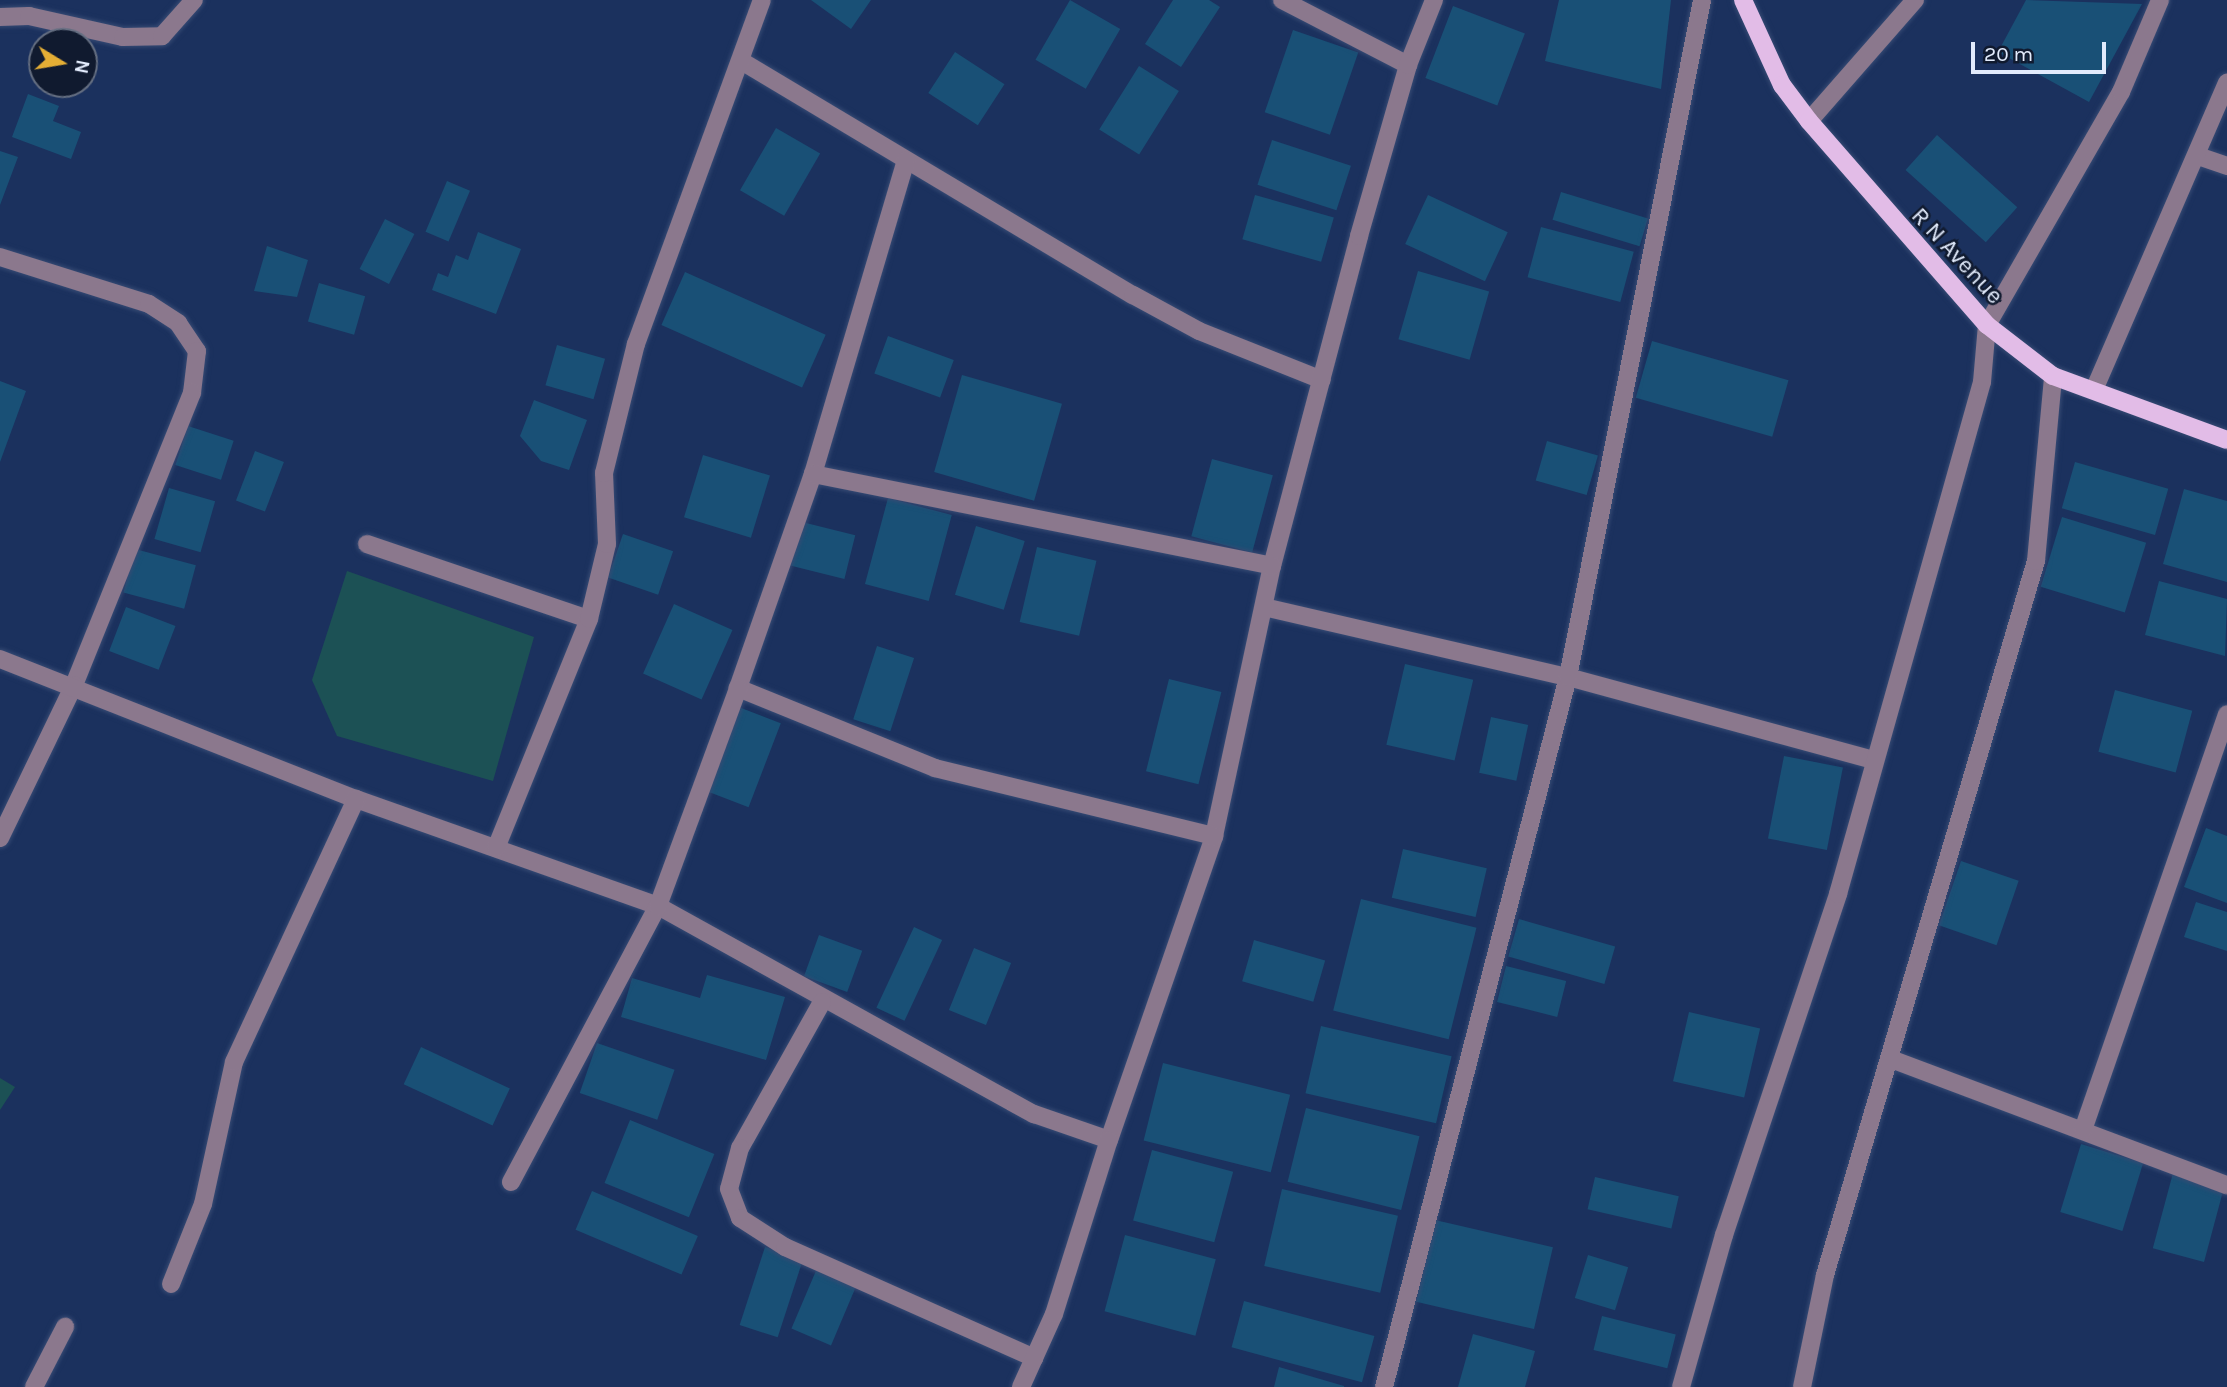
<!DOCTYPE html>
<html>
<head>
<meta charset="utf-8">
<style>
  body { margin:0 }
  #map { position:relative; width:2227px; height:1387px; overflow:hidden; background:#1b315e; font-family:Karla,sans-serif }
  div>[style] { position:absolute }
  .water>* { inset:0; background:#1c5155 }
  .building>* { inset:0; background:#195076; transform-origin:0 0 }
  .roads { filter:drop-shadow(0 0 2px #374b74) drop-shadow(0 0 2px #374b74) }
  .minor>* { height:18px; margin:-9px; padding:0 9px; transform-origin:9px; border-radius:9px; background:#8b788d }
  .major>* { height:18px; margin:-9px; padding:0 9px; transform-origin:9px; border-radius:9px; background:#e2bce7 }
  span { translate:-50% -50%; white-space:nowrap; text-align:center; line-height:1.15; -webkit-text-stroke:5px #101a2f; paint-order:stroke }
  .street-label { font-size:24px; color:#e2ebfc }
  .north { position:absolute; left:28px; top:28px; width:70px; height:70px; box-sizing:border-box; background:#101a2f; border:2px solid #646e81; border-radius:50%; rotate:101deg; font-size:19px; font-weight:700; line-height:28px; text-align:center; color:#e2ebfc }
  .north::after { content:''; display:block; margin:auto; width:24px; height:32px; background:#e4ae35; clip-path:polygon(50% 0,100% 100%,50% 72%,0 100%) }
  .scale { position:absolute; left:1971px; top:42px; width:135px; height:32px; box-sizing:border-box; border:4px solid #e2ebfc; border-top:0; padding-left:9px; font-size:21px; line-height:24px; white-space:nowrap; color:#e2ebfc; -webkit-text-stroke:5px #101a2f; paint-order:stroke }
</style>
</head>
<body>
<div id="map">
  <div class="water">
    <i style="clip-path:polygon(347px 571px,534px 637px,493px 781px,337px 736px,312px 680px)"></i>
    <i style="clip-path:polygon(0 1078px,15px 1087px,0 1110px)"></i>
  </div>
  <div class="building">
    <i style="clip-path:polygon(811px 0,871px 0,851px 29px)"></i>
    <i style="left:1070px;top:0;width:58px;height:69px;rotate:30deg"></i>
    <i style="clip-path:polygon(1173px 0,1209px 0,1220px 7px,1181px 67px,1145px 44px)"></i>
    <i style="clip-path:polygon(1559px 0,1671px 0,1661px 89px,1545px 61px)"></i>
    <i style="clip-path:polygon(2026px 0,2142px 4px,2089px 102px,1998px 52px)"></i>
    <i style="left:1453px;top:6px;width:77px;height:77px;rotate:21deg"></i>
    <i style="left:1293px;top:30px;width:69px;height:87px;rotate:19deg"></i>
    <i style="left:955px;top:52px;width:59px;height:49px;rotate:33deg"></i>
    <i style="left:1139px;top:66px;width:47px;height:75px;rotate:32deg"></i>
    <i style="clip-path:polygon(28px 94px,59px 106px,53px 121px,81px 132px,71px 159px,12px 137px)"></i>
    <i style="left:776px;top:128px;width:51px;height:72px;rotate:30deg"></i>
    <i style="left:1937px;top:135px;width:108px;height:47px;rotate:42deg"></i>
    <i style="left:1272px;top:140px;width:83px;height:47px;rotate:18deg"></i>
    <i style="clip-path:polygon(0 151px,18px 157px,0 205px)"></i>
    <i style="left:447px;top:181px;width:25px;height:55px;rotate:23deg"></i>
    <i style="left:1561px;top:192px;width:91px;height:29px;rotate:17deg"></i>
    <i style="left:1255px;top:195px;width:82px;height:46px;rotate:16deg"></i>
    <i style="left:1428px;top:195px;width:88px;height:54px;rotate:25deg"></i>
    <i style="left:385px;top:219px;width:33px;height:56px;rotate:27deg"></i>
    <i style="left:1541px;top:227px;width:96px;height:52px;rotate:15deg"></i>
    <i style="clip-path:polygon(478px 232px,521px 249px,496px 314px,432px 290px,438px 273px,448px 277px,456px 255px,468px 260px)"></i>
    <i style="clip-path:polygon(267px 246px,308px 260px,297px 297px,254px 291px)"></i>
    <i style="left:1418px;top:271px;width:74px;height:71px;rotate:16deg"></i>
    <i style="left:685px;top:272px;width:154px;height:58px;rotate:24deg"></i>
    <i style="left:319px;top:283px;width:48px;height:40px;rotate:16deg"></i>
    <i style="left:888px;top:336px;width:70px;height:40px;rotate:20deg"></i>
    <i style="left:1652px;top:341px;width:142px;height:59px;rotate:16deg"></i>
    <i style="left:557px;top:345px;width:50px;height:42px;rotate:16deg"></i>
    <i style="left:962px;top:375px;width:104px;height:101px;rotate:16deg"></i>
    <i style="clip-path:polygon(0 381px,26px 391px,0 462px)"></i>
    <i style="clip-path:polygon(534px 400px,587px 420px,569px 470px,541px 461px,520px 436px)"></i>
    <i style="left:188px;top:426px;width:48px;height:41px;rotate:18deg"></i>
    <i style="left:1547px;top:441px;width:53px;height:41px;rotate:16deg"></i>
    <i style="left:255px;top:451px;width:31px;height:53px;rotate:21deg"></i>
    <i style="left:703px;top:455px;width:70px;height:65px;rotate:17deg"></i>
    <i style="left:1212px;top:459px;width:63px;height:80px;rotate:15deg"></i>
    <i style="left:2075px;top:462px;width:97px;height:48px;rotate:16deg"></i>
    <i style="left:169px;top:488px;width:48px;height:53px;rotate:16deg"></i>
    <i style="clip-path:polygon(2184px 489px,2227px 501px,2227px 582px,2163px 564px)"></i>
    <i style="left:888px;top:498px;width:66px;height:89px;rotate:15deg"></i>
    <i style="left:2062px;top:517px;width:88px;height:73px;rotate:17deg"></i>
    <i style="left:798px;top:521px;width:59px;height:45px;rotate:14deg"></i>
    <i style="left:976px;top:526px;width:51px;height:72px;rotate:17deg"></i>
    <i style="left:623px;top:534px;width:53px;height:46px;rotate:19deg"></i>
    <i style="left:1037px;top:547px;width:61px;height:77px;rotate:13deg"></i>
    <i style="left:135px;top:549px;width:63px;height:45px;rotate:15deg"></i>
    <i style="clip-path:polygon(2159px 581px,2227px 599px,2225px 656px,2145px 635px)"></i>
    <i style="left:674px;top:604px;width:64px;height:76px;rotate:24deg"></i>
    <i style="left:126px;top:607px;width:53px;height:47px;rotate:21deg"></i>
    <i style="left:877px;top:646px;width:39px;height:77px;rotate:18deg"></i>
    <i style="left:1405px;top:664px;width:70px;height:83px;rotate:13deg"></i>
    <i style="left:1169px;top:679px;width:54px;height:95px;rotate:14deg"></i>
    <i style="left:2115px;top:690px;width:80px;height:64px;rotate:15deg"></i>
    <i style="left:736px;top:706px;width:48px;height:90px;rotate:21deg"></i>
    <i style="left:1491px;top:717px;width:38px;height:57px;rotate:12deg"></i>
    <i style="left:1784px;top:756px;width:60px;height:84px;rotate:11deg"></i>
    <i style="clip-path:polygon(2206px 828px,2227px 836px,2227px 903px,2184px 887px)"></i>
    <i style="left:1403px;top:849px;width:86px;height:50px;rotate:13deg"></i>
    <i style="left:1961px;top:861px;width:61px;height:68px;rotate:19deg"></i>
    <i style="left:1361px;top:899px;width:119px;height:115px;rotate:14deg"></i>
    <i style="clip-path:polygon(2196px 902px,2227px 912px,2227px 951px,2184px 937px)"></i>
    <i style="left:1519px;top:919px;width:100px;height:39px;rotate:16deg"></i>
    <i style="left:914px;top:927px;width:31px;height:89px;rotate:25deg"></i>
    <i style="left:819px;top:935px;width:46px;height:44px;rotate:20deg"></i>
    <i style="left:1254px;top:940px;width:74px;height:43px;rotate:16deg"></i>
    <i style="left:974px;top:948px;width:40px;height:67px;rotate:22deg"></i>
    <i style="left:1506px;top:966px;width:62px;height:37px;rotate:14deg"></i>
    <i style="clip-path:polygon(707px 975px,785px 997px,766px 1060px,621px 1017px,632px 978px,700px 998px)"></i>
    <i style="left:1689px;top:1012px;width:73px;height:71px;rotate:13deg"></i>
    <i style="left:1321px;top:1026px;width:134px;height:69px;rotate:13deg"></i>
    <i style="left:597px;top:1043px;width:82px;height:53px;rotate:19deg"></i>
    <i style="left:421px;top:1047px;width:98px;height:41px;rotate:25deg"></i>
    <i style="left:1163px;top:1063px;width:131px;height:80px;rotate:14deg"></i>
    <i style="left:1306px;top:1108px;width:117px;height:76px;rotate:14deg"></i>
    <i style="left:630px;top:1120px;width:91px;height:68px;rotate:22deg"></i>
    <i style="left:2081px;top:1144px;width:65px;height:71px;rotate:17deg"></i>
    <i style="left:1152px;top:1150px;width:84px;height:73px;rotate:15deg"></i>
    <i style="left:2173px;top:1173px;width:53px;height:78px;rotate:15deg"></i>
    <i style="left:1595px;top:1177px;width:86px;height:33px;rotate:13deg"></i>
    <i style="left:1282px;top:1189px;width:119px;height:79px;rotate:13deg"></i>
    <i style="left:592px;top:1191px;width:115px;height:42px;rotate:23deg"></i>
    <i style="left:1435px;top:1220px;width:121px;height:84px;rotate:13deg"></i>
    <i style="left:1125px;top:1235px;width:94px;height:79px;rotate:15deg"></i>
    <i style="left:765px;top:1247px;width:40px;height:82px;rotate:18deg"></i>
    <i style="left:1588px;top:1255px;width:42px;height:45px;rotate:17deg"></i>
    <i style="left:818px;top:1266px;width:43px;height:68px;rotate:23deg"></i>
    <i style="left:1244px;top:1301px;width:135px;height:48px;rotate:15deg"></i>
    <i style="left:1602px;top:1316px;width:76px;height:35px;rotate:14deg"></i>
    <i style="clip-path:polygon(1473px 1334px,1535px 1351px,1525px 1387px,1458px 1387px)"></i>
    <i style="clip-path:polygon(1279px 1367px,1344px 1386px,1344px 1387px,1274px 1387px)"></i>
  </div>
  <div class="roads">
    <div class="minor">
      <i style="left:1282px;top:0;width:142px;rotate:27.3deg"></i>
      <i style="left:0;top:17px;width:29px;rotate:-2deg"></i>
      <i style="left:29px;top:16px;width:96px;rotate:12.6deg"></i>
      <i style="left:123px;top:37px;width:39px;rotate:-1deg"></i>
      <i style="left:162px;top:36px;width:48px;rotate:-48.4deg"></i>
      <i style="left:743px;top:62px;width:454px;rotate:30.9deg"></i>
      <i style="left:1133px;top:295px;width:75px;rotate:28.6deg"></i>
      <i style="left:1199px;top:331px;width:132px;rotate:21.7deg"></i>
      <i style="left:1809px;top:121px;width:161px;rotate:-48.8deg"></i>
      <i style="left:2198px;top:156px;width:31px;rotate:19deg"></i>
      <i style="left:0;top:257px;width:156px;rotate:17.5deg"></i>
      <i style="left:149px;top:304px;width:35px;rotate:33deg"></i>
      <i style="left:178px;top:323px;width:34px;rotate:56deg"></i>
      <i style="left:197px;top:351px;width:42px;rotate:96.8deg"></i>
      <i style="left:192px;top:393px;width:315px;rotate:112deg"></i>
      <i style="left:74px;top:685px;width:170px;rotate:115.8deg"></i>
      <i style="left:2094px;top:390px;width:335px;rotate:-66.6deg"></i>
      <i style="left:813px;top:474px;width:327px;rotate:-73.5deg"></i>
      <i style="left:367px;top:544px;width:234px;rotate:18.7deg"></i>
      <i style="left:1264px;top:607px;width:312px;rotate:13deg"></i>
      <i style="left:1568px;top:677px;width:317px;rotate:15.2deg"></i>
      <i style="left:0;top:659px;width:383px;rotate:21.5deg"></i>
      <i style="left:356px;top:799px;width:320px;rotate:19.5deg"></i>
      <i style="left:658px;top:906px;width:430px;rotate:29deg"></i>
      <i style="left:1034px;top:1114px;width:79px;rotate:19.1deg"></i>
      <i style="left:1109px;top:1140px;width:322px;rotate:-70.9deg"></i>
      <i style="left:1214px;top:836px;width:276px;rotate:-77.9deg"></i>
      <i style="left:1272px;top:566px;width:341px;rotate:-75.2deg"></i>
      <i style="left:1359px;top:236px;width:178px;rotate:-74deg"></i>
      <i style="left:1408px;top:65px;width:70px;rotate:-68.2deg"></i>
      <i style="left:1214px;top:836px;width:287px;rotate:-166.3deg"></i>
      <i style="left:935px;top:768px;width:213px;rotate:-157.9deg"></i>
      <i style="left:738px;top:688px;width:227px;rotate:-70.7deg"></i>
      <i style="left:813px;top:474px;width:468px;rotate:11.3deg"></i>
      <i style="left:496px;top:848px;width:247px;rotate:-67.9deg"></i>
      <i style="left:589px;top:619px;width:77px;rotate:-76.5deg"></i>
      <i style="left:607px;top:544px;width:71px;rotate:-92.4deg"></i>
      <i style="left:604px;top:473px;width:133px;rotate:-76.1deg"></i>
      <i style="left:636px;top:344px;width:366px;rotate:-69.9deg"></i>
      <i style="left:822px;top:1002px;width:167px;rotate:119.3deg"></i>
      <i style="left:740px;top:1148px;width:42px;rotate:105deg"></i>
      <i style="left:729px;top:1189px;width:31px;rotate:69deg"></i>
      <i style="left:740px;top:1218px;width:54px;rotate:32.8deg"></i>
      <i style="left:785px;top:1247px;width:273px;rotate:24deg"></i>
      <i style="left:1891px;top:1059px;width:359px;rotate:20.6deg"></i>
      <i style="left:2083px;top:1130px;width:440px;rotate:-70.9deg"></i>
      <i style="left:511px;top:1182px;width:313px;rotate:-62deg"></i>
      <i style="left:658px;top:906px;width:232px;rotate:-69.8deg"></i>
      <i style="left:171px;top:1284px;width:86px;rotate:-68.2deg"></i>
      <i style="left:203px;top:1204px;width:145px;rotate:-77.7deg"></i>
      <i style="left:234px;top:1062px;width:290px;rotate:-65.1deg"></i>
      <i style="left:34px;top:1387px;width:68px;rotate:-62.7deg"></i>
      <i style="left:1021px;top:1387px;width:80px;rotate:-65.7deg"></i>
      <i style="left:1054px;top:1314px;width:182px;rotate:-72.5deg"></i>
      <i style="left:1384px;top:1387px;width:733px;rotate:-75.47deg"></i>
      <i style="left:1568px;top:677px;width:690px;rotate:-78.8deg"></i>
      <i style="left:1681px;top:1387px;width:158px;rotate:-74.2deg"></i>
      <i style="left:1724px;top:1235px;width:360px;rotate:-71.5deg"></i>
      <i style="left:1838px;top:894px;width:532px;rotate:-74.29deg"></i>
      <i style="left:1982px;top:382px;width:57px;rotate:-85deg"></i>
      <i style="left:1987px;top:325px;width:269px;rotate:-60.1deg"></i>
      <i style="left:2121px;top:92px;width:100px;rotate:-67deg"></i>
      <i style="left:1802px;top:1387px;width:114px;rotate:-78.4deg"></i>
      <i style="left:1825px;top:1275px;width:745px;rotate:-73.54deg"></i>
      <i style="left:2036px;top:561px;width:186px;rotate:-84.7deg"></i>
    </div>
    <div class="major">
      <i style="left:1743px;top:0;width:94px;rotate:65.4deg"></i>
      <i style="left:1782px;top:85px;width:45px;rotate:53.1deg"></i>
      <i style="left:1809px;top:121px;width:271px;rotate:48.9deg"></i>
      <i style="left:1987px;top:325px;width:83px;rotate:37.7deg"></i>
      <i style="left:2053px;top:376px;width:185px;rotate:20.2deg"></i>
    </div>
  </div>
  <div class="street-label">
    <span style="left:1957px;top:256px;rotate:47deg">R N Avenue</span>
  </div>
  <div class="north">N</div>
  <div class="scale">20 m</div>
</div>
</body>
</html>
